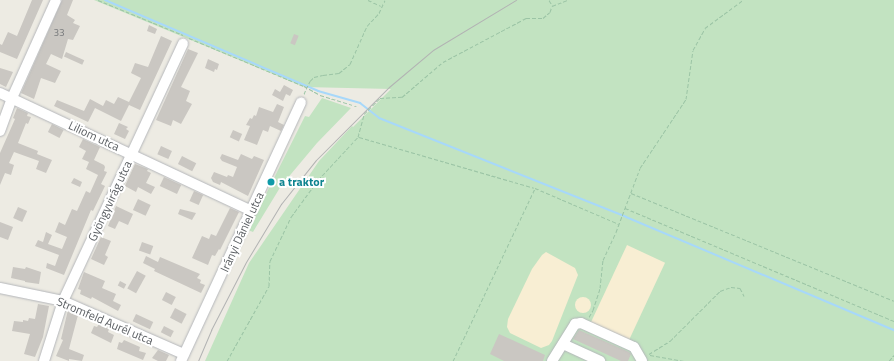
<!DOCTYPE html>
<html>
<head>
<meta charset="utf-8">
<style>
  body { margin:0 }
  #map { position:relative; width:894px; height:361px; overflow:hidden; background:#edebe3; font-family:"Titillium Web",sans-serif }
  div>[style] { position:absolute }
  .green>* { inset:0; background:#c2e3c1 }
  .sand>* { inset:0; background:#f8eed3; transform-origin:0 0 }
  .round { border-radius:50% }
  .stream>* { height:2px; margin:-1px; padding:0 1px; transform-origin:1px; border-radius:1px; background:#a7d8fa }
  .building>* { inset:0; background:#cac7c2; transform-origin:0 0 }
  .path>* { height:1px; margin-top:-0.5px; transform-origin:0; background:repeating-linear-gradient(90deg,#9bc4a5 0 4px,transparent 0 6px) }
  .roads { filter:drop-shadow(0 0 1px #b4b6ba) drop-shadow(0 0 1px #b4b6ba) }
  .minor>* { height:10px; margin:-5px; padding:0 5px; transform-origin:5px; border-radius:5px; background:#fff }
  .tram>* { height:1px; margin:-0.5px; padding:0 0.5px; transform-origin:0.5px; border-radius:0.5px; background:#b2b3b3 }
  .path-bridge>* { height:1px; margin-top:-0.5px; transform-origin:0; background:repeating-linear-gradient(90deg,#9bc4a5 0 4px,transparent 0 6px) }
  .dots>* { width:11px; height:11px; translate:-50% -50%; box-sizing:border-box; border:2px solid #fff; border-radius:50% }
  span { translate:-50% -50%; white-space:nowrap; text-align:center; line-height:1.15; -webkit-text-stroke:4px #fff; paint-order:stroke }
  .number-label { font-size:10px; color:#77797b }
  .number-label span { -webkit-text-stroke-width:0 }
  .street-label { font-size:12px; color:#5b5f63 }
  .culture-label { font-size:12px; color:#0d838f; font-weight:700 }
  .left { translate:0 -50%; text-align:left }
</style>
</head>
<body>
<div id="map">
  <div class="green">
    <i style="clip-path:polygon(94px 0,894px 0,894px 361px,205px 361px,249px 263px,319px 161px,352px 126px,353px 127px,391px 89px,304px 87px)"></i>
    <i style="clip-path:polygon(322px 98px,351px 108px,317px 143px,281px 186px,253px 232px,248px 230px,305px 116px,309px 117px)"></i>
  </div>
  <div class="sand">
    <i style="left:627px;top:245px;width:42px;height:85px;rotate:25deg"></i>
    <i style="clip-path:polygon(546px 252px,575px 268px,578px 275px,552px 341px,549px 345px,541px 348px,510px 333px,507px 327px,508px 319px,532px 269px,542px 255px)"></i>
    <i class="round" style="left:575px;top:297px;width:16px;height:16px"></i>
  </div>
  <div class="stream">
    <i style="left:105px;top:0;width:232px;rotate:23.1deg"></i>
    <i style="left:318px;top:91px;width:44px;rotate:15.9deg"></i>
    <i style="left:360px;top:103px;width:24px;rotate:38deg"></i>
    <i style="left:379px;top:118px;width:266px;rotate:21.8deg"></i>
    <i style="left:626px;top:217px;width:291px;rotate:22.9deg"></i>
  </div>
  <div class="building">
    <i style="clip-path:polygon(32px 0,43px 0,17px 59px,0 52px,0 44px,2px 45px,8px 32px,17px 36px)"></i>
    <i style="clip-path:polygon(62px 0,73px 0,67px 15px,75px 20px,73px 23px,80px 26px,73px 40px,68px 39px,62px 59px,51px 54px,46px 64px,61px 71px,55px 83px,41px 78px,34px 99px,21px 93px)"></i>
    <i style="clip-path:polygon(149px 25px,157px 29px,155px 34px,147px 31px)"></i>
    <i style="left:294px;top:34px;width:5px;height:10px;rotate:22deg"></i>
    <i style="clip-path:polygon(161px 36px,172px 41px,140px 110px,129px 105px,121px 121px,95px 108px,88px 122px,54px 106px,57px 100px,84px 111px,90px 99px,103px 106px,106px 100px,114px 104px,118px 97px,129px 102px,141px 78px,131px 73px,135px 63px,148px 67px)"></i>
    <i style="clip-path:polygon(188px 49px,198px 53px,181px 87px,190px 91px,186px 101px,192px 104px,181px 124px,173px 120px,171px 126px,156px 120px)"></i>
    <i style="left:66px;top:52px;width:20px;height:5px;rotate:24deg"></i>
    <i style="clip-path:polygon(208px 59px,219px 64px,217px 70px,215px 69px,214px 72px,205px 68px)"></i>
    <i style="clip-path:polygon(0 68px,13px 72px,6px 87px,0 84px)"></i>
    <i style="clip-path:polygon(284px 85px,293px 90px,290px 96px,286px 94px,283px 101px,272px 95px,275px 89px,280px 92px)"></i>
    <i style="clip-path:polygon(277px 104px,284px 107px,278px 122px,284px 125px,281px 131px,270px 126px,268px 132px,263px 130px,257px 145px,244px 140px,250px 126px,246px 125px,250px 118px,252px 119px,254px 115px,256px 116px,259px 107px,273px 112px)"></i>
    <i style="clip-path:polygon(17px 108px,28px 113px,27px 116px,31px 117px,28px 124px,26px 123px,18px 143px,38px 151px,37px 154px,52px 160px,46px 173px,36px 169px,39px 161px,14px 152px,9px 163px,14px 165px,11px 175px,5px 173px,0 185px,0 153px,15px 119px,13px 118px)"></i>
    <i style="clip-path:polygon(119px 123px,128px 127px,126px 129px,129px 131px,125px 139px,114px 134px)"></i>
    <i style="left:52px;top:124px;width:13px;height:9px;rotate:27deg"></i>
    <i style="left:233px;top:130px;width:10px;height:8px;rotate:24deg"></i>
    <i style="clip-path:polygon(83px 139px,100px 147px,94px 160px,104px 165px,105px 167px,104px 171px,107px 172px,101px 184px,105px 186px,93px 211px,91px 210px,64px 275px,46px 268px,47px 263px,55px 266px,59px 255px,35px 246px,38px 240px,43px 242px,46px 232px,52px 235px,48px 244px,62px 249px,67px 237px,55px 232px,59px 222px,65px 225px,72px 209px,77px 211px,86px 191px,90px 193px,98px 175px,86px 169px,89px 162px,82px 159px,86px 151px,79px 147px)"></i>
    <i style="left:161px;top:146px;width:12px;height:9px;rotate:24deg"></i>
    <i style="clip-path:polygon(222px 154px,238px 160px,241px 154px,252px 159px,254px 156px,264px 160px,248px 196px,221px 182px,220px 185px,213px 182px,211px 178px,214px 172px,227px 177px,228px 175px,233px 177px,237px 167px,222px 161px,220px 158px)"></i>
    <i style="left:182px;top:156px;width:16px;height:9px;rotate:27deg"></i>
    <i style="clip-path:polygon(135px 164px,148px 169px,147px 171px,151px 173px,146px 183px,155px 187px,151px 194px,138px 187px,136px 192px,125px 186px)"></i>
    <i style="left:164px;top:177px;width:19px;height:10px;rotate:25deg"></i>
    <i style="clip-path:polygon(74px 178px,82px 182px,80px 187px,71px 183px)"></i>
    <i style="left:194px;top:191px;width:10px;height:11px;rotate:24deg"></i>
    <i style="left:138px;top:199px;width:14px;height:12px;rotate:25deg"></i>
    <i style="clip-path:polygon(116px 206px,133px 214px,128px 225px,119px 221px,115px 229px,108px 226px)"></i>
    <i style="left:18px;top:207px;width:10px;height:12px;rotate:24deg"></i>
    <i style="clip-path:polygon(230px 208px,239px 212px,220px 250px,219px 249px,215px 256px,212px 255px,208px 265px,192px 258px,202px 236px,209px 239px,211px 234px,216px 236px)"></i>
    <i style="clip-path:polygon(180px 209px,196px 213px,192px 220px,178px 214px)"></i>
    <i style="clip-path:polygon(0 222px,13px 227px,8px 240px,0 237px)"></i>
    <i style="clip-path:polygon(101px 237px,111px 241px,105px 255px,108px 257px,104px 265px,91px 259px)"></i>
    <i style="left:142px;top:242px;width:12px;height:9px;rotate:20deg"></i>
    <i style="clip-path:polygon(146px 256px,158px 262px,160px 257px,200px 274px,197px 278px,201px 280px,200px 283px,205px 285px,201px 293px,154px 271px,155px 269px,143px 263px)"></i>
    <i style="clip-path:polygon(13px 267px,25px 269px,26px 267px,41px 272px,39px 284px,25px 282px,25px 281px,11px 278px)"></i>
    <i style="left:137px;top:271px;width:10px;height:20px;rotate:29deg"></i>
    <i style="clip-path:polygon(84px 272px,105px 281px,102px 288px,116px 294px,113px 301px,121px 305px,118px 311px,92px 297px,91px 299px,80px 294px,81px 290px,78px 289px)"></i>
    <i style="left:120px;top:281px;width:7px;height:5px;rotate:27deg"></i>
    <i style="left:166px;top:292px;width:11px;height:9px;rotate:27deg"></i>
    <i style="clip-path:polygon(38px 304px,49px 306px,43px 337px,35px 357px,24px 354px,30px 334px,12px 331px,14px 321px,23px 322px,23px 320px,28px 321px,29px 318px,35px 319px)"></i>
    <i style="left:175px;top:308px;width:13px;height:11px;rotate:27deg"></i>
    <i style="clip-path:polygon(68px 310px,78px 315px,69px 349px,84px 355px,82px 361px,69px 359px,69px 361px,56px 356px,63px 340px,61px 339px)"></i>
    <i style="left:136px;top:314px;width:19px;height:8px;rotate:25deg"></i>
    <i style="clip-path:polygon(99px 324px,109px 329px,108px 332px,114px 335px,111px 343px,91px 333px,94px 326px,97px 327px)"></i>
    <i style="left:164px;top:326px;width:11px;height:7px;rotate:27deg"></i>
    <i style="clip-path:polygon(579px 330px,629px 352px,631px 354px,628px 361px,621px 361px,573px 339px)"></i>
    <i style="clip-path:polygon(499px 334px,545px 355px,543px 361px,504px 361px,490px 354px)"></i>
    <i style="clip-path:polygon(124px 340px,140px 347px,139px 351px,146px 353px,143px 360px,117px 349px,119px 342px,122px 343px)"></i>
    <i style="clip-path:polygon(158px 350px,169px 355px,166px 361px,158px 361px,152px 358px)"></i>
  </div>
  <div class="path">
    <i style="left:98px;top:0;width:92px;rotate:22.4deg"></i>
    <i style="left:368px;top:0;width:14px;rotate:25deg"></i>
    <i style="left:549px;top:0;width:6px;rotate:59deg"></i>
    <i style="left:189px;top:38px;width:125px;rotate:22.7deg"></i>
    <i style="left:304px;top:86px;width:18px;rotate:29deg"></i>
    <i style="left:320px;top:95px;width:38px;rotate:17deg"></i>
    <i style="left:310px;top:81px;width:6px;rotate:-45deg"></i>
    <i style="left:314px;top:77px;width:9px;rotate:-13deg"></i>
    <i style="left:323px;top:75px;width:16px;rotate:-7deg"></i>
    <i style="left:339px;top:73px;width:14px;rotate:-39deg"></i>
    <i style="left:350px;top:64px;width:42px;rotate:-65.9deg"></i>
    <i style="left:367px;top:26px;width:18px;rotate:-47deg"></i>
    <i style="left:379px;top:13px;width:14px;rotate:-65deg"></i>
    <i style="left:304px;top:94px;width:5px;rotate:-68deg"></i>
    <i style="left:359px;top:137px;width:182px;rotate:16.2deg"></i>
    <i style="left:631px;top:193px;width:284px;rotate:22.3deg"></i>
    <i style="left:625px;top:208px;width:292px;rotate:22.8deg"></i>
    <i style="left:589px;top:317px;width:8px;rotate:-60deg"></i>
    <i style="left:593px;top:310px;width:23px;rotate:-72deg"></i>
    <i style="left:600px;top:288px;width:28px;rotate:-84deg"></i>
    <i style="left:603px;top:260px;width:31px;rotate:-65deg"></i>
    <i style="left:616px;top:232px;width:68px;rotate:-69.4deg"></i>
    <i style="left:640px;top:168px;width:83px;rotate:-56.3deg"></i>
    <i style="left:686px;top:99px;width:49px;rotate:-81.9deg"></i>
    <i style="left:693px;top:50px;width:25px;rotate:-61deg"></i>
    <i style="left:705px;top:28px;width:47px;rotate:-36.4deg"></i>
    <i style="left:649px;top:354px;width:25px;rotate:-32deg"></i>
    <i style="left:670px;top:341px;width:71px;rotate:-45deg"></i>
    <i style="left:720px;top:291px;width:12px;rotate:-20deg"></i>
    <i style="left:731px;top:287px;width:9px;rotate:6deg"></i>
    <i style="left:740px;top:288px;width:9px;rotate:63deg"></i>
    <i style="left:650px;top:355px;width:35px;rotate:10deg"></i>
    <i style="left:227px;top:361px;width:86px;rotate:-60.8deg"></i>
    <i style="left:269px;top:286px;width:25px;rotate:-88deg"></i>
    <i style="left:270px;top:261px;width:49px;rotate:-64.5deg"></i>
    <i style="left:291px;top:217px;width:46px;rotate:-53.9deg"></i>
    <i style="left:318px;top:180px;width:59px;rotate:-47.1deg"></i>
    <i style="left:358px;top:137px;width:24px;rotate:-75deg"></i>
    <i style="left:364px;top:114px;width:23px;rotate:-45deg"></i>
    <i style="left:380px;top:98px;width:22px;rotate:-3deg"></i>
    <i style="left:402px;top:97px;width:54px;rotate:-40.5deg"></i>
    <i style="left:443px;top:62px;width:94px;rotate:-27.9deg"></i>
    <i style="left:526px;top:18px;width:17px"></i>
    <i style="left:543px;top:18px;width:9px;rotate:-41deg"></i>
    <i style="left:550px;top:12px;width:6px;rotate:-72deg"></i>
    <i style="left:552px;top:6px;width:17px;rotate:-21deg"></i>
    <i style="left:453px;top:361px;width:191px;rotate:-64.6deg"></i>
    <i style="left:535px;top:188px;width:91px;rotate:23.2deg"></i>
    <i style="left:889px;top:361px;width:8px;rotate:-50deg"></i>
  </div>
  <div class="roads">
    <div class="minor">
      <i style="left:0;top:93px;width:278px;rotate:25.1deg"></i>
      <i style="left:0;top:131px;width:35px;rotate:-70deg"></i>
      <i style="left:12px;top:98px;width:107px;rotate:-65.8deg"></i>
      <i style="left:0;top:288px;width:64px;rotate:11.7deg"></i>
      <i style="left:63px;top:301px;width:132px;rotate:23.7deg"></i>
      <i style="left:563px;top:344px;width:41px;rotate:24.7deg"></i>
      <i style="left:44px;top:361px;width:63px;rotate:-72.4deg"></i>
      <i style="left:63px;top:301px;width:284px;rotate:-65deg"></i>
      <i style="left:181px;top:361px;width:285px;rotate:-65.1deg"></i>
      <i style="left:552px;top:361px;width:44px;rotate:-58.1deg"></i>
      <i style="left:575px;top:324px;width:6px;rotate:-9deg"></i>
      <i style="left:581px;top:323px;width:58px;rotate:24.4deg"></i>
      <i style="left:634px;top:347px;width:16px;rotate:60deg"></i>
    </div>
  </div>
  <div class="tram">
    <i style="left:198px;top:361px;width:34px;rotate:-67deg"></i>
    <i style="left:211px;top:330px;width:76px;rotate:-62.8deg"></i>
    <i style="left:246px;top:262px;width:68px;rotate:-58.9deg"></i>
    <i style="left:281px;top:204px;width:56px;rotate:-51.5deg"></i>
    <i style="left:316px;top:160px;width:103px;rotate:-45deg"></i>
    <i style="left:389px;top:87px;width:57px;rotate:-40.1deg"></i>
    <i style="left:433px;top:50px;width:97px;rotate:-31.1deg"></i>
  </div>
  <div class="path-bridge">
    <i style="left:306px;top:89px;width:9px;rotate:-63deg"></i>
  </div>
  <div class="dots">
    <i style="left:271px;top:182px;background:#0f9aa8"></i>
  </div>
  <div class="number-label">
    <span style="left:59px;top:33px">33</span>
  </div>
  <div class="street-label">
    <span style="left:94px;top:136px;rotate:25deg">Liliom utca</span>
    <span style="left:110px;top:201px;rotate:-65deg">Gyöngyvirág utca</span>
    <span style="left:242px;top:232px;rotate:-65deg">Irányi Dániel utca</span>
    <span style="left:105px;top:321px;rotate:23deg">Stromfeld Aurél utca</span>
  </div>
  <div class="culture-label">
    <span class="left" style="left:279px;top:182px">a traktor</span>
  </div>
</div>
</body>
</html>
